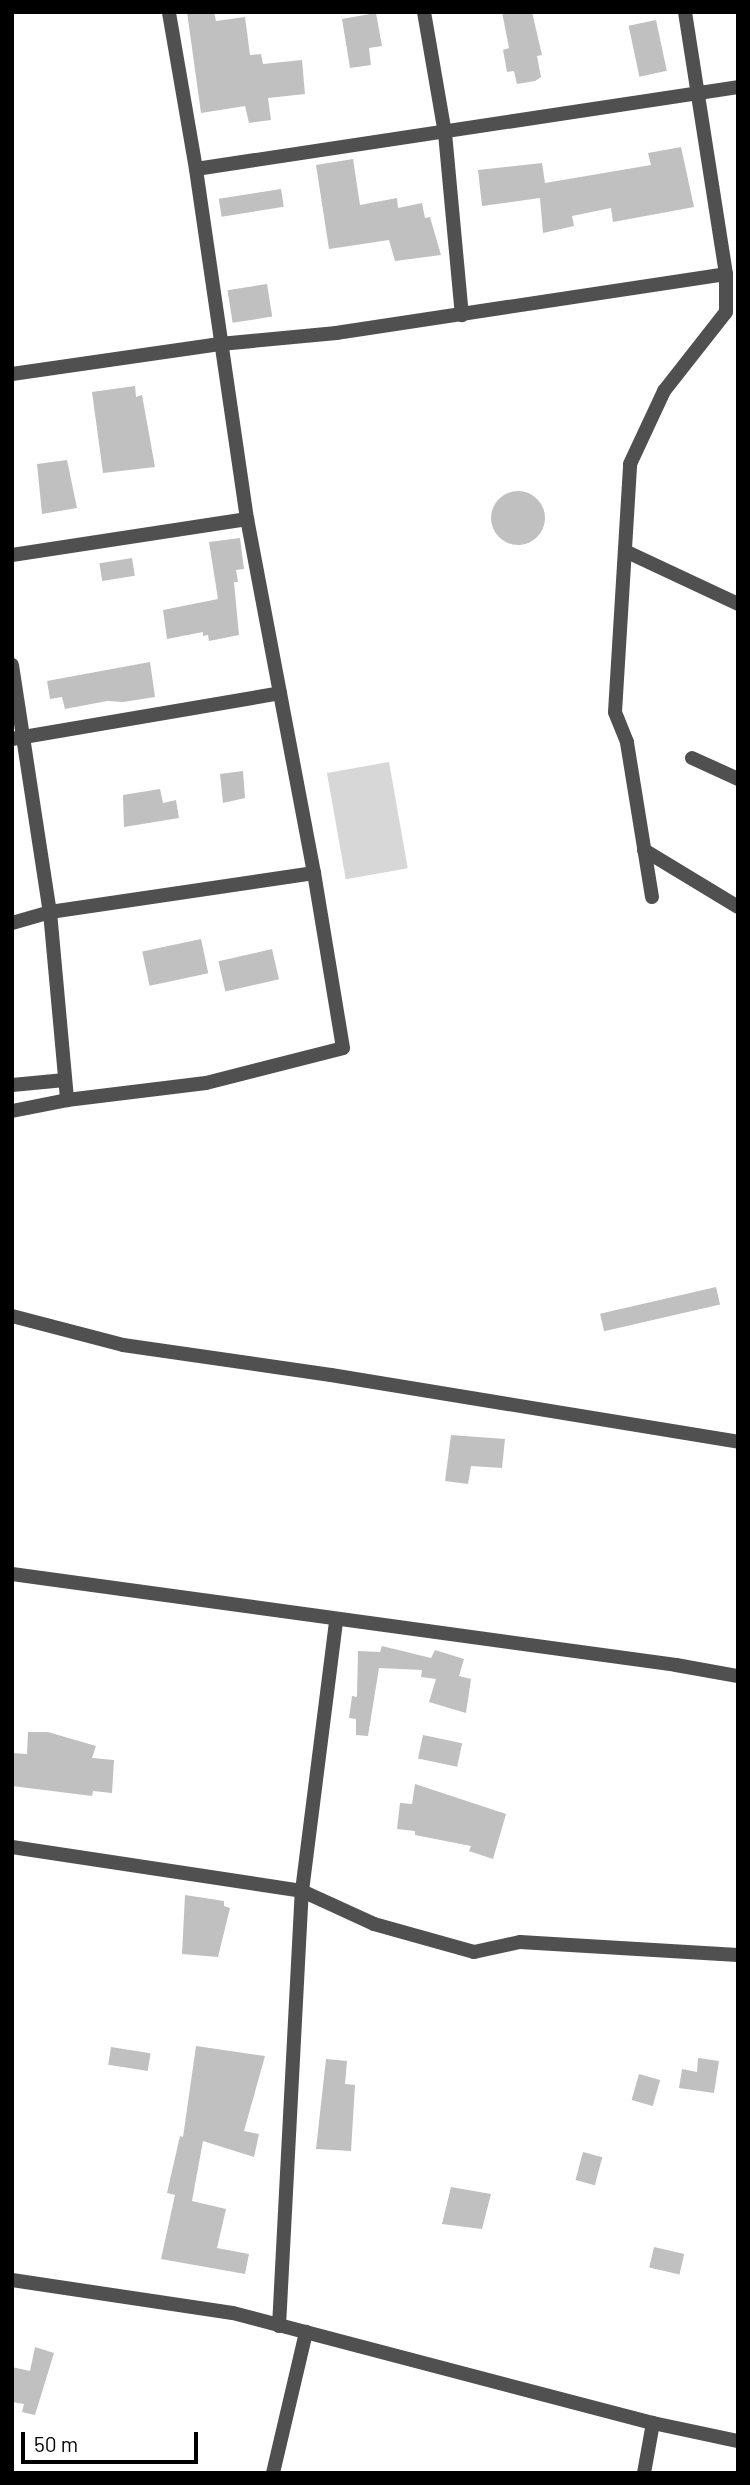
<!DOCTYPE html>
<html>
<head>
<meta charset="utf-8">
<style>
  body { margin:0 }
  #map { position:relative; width:750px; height:2485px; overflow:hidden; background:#fff; font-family:Barlow,sans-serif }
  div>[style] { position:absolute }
  .green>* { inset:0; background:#d7d7d7; transform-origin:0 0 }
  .building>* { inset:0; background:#c0c0c0; transform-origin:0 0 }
  .round { border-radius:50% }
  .minor>* { height:14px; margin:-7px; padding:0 7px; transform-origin:7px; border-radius:7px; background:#505050 }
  span { translate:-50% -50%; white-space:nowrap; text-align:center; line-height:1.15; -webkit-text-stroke:7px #fff; paint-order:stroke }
  .frame { position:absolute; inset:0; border:14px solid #000; pointer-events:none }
  .scale { position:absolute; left:21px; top:2432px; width:177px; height:32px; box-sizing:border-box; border:4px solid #000; border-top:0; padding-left:9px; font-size:21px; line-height:24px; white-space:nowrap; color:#000; -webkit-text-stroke:5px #fff; paint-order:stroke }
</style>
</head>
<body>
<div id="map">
  <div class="green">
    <i style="left:389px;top:762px;width:108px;height:63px;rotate:80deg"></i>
  </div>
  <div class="building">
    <i style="clip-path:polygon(187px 12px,214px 12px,216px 21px,245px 17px,250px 55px,261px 54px,263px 64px,302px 60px,305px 94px,268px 98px,271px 120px,249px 123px,245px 106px,201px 113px)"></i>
    <i style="clip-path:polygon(502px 12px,532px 12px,542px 55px,537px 56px,541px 77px,535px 81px,517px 84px,514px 71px,507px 72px,503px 50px,509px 48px)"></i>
    <i style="clip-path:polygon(376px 13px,382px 46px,369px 48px,371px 65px,350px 68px,342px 19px)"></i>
    <i style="left:656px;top:20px;width:52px;height:28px;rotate:78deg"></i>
    <i style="clip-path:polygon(681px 147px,694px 207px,613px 222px,611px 208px,572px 216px,574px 226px,543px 233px,540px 198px,482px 206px,478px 170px,542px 163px,545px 183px,651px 165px,648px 153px)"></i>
    <i style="clip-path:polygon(353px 159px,360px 205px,397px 198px,398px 208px,422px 203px,425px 218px,430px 217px,441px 255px,395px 261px,389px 240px,329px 249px,316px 165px)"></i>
    <i style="left:281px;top:189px;width:18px;height:63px;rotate:81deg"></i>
    <i style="left:267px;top:284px;width:33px;height:40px;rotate:81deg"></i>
    <i style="clip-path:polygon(135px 386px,136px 397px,142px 395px,155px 467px,103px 473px,92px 392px)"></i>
    <i style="clip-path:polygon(67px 460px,77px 508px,42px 514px,37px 464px)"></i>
    <i class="round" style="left:491px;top:491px;width:54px;height:54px"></i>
    <i style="clip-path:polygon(240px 538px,244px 569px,236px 570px,238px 582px,234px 582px,239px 635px,209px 641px,208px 635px,203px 636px,203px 632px,167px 639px,163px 610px,218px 599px,209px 542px)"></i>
    <i style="left:132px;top:558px;width:18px;height:33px;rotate:81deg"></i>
    <i style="clip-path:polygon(150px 662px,155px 697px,123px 702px,107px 701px,65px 709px,62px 697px,50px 699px,47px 681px)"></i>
    <i style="clip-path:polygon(243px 771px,245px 798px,223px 803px,220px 774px)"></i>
    <i style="clip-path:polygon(160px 789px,163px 803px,176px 800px,179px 818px,124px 827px,123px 795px)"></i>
    <i style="left:201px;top:939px;width:35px;height:60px;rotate:78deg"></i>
    <i style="left:272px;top:949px;width:31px;height:55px;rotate:77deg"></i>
    <i style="left:716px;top:1287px;width:18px;height:119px;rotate:77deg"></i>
    <i style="clip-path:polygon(451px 1435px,505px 1439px,502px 1468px,471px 1466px,468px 1484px,445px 1481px)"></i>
    <i style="clip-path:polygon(382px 1646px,431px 1658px,435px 1650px,464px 1659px,459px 1676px,471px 1679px,466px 1713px,429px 1702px,436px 1679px,421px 1677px,422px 1670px,379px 1668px,368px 1736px,356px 1735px,356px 1719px,349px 1718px,352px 1696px,357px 1697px,358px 1651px,380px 1652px)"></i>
    <i style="clip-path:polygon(28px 1732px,48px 1732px,96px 1746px,92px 1758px,114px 1760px,112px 1793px,93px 1791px,92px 1796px,12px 1786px,12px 1753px,27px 1754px)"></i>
    <i style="left:423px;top:1735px;width:40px;height:24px;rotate:12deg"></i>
    <i style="clip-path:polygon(415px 1784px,506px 1814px,493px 1859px,469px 1851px,471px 1846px,415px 1835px,415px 1831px,397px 1829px,400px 1803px,412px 1804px)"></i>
    <i style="clip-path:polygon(185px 1895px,224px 1901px,224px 1906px,230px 1908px,218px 1957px,182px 1954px)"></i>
    <i style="clip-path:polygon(196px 2046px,265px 2056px,244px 2131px,259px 2134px,254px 2157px,203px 2141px,192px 2201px,226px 2209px,217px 2248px,249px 2254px,245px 2274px,161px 2259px,175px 2195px,167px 2193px,180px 2136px,183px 2137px)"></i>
    <i style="left:111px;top:2047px;width:40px;height:18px;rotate:9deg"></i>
    <i style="clip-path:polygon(698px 2058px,719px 2061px,714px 2093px,679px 2088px,682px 2069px,697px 2072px)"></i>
    <i style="clip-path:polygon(326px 2059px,347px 2061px,345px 2084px,355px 2085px,351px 2151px,316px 2149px)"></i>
    <i style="left:639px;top:2074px;width:22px;height:27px;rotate:16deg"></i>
    <i style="left:583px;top:2152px;width:20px;height:29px;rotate:15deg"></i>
    <i style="clip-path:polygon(451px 2187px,491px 2194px,482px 2229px,442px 2224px)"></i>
    <i style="left:654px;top:2247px;width:31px;height:21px;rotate:13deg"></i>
    <i style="clip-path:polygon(35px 2347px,54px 2353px,35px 2415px,22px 2412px,24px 2404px,12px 2402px,12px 2367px,30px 2371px)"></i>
  </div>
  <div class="minor">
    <i style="left:424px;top:12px;width:123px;rotate:80.2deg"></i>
    <i style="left:445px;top:133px;width:183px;rotate:84.7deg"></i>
    <i style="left:196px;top:169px;width:548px;rotate:-8.6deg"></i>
    <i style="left:12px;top:374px;width:210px;rotate:-8.2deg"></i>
    <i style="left:220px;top:344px;width:117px;rotate:-5.4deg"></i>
    <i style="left:336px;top:333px;width:394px;rotate:-8.6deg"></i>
    <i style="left:625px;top:551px;width:125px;rotate:25.1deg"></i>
    <i style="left:12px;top:555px;width:238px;rotate:-8.7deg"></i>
    <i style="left:12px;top:665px;width:250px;rotate:81.3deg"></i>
    <i style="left:50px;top:912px;width:189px;rotate:84.8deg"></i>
    <i style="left:12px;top:739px;width:272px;rotate:-9.7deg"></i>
    <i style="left:692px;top:758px;width:51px;rotate:24.5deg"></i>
    <i style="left:644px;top:850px;width:110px;rotate:31.2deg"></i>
    <i style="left:652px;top:897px;width:157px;rotate:-99.2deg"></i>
    <i style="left:627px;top:742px;width:32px;rotate:-112deg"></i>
    <i style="left:615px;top:712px;width:248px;rotate:-86.5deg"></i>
    <i style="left:630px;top:464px;width:81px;rotate:-65deg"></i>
    <i style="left:664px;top:391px;width:100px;rotate:-51.9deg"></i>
    <i style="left:726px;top:312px;width:38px;rotate:-90deg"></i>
    <i style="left:726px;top:274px;width:265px;rotate:-98.9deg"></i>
    <i style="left:12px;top:923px;width:40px;rotate:-16deg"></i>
    <i style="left:50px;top:912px;width:267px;rotate:-8.4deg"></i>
    <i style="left:12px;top:1085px;width:53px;rotate:-5.4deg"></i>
    <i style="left:12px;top:1111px;width:56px;rotate:-11.3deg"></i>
    <i style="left:67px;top:1100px;width:140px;rotate:-7deg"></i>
    <i style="left:206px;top:1083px;width:141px;rotate:-14.3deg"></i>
    <i style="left:343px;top:1048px;width:177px;rotate:-99.4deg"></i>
    <i style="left:314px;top:873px;width:360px;rotate:-100.7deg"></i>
    <i style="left:247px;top:519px;width:354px;rotate:-98.3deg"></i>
    <i style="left:196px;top:169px;width:159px;rotate:-99.8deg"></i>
    <i style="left:12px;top:1316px;width:115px;rotate:14.6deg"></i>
    <i style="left:123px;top:1345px;width:210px;rotate:8.2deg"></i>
    <i style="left:331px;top:1375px;width:412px;rotate:9.3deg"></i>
    <i style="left:12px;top:1574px;width:670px;rotate:7.8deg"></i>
    <i style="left:676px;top:1665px;width:63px;rotate:10.1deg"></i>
    <i style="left:12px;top:1847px;width:293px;rotate:8.6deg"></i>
    <i style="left:302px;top:1891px;width:79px;rotate:24.6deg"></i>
    <i style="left:374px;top:1924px;width:104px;rotate:15.6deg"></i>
    <i style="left:474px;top:1952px;width:47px;rotate:-12.3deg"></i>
    <i style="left:520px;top:1942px;width:218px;rotate:3.4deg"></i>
    <i style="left:12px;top:2280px;width:223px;rotate:8.5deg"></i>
    <i style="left:233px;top:2313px;width:434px;rotate:14.7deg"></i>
    <i style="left:653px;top:2423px;width:87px;rotate:12deg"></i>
    <i style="left:279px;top:2326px;width:436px;rotate:-87deg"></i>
    <i style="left:302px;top:1891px;width:272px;rotate:-82.8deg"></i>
    <i style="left:273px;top:2473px;width:145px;rotate:-76.8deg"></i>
    <i style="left:644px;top:2473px;width:51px;rotate:-79.8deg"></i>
  </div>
  <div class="frame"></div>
  <div class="scale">50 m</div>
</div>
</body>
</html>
